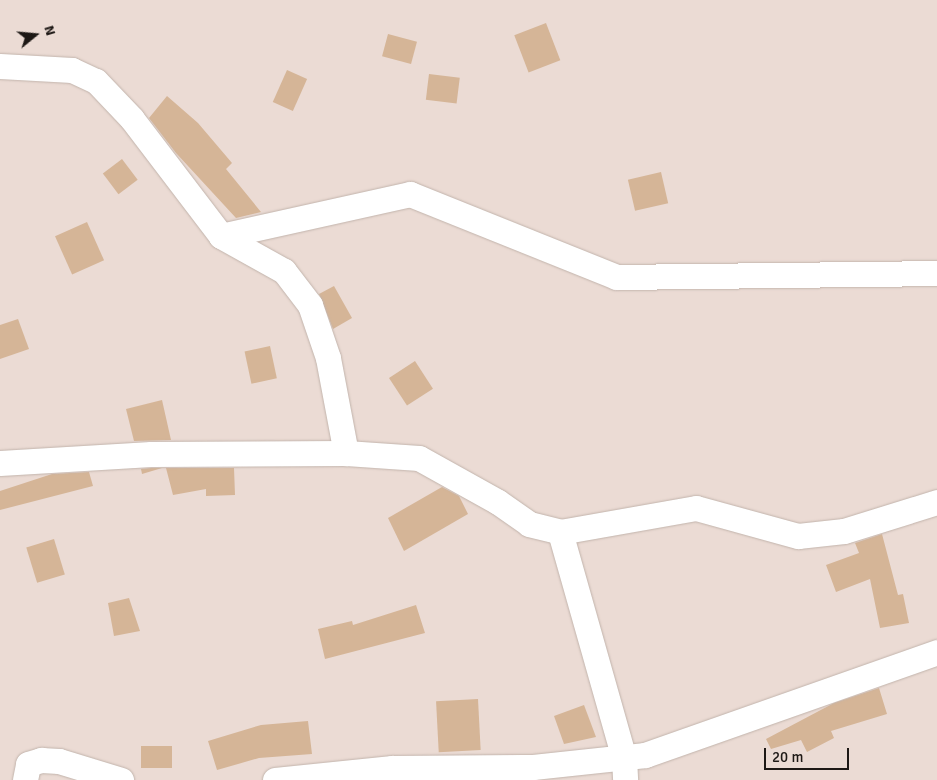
<!DOCTYPE html>
<html>
<head>
<meta charset="utf-8">
<style>
  body { margin:0 }
  #map { position:relative; width:937px; height:780px; overflow:hidden; background:#ebdbd4; font-family:Signika,sans-serif }
  div>[style] { position:absolute }
  .building>* { inset:0; background:#d5b597; transform-origin:0 0 }
  .roads { filter:drop-shadow(0 0 1px #c2b4ac) drop-shadow(0 0 1px #c2b4ac) }
  .minor>* { height:25px; margin:-12.5px; padding:0 12.5px; transform-origin:12.5px; border-radius:12.5px; background:#fff }
  span { translate:-50% -50%; white-space:nowrap; text-align:center; line-height:1.15; -webkit-text-stroke:4px #ebdbd4; paint-order:stroke }
  .north { position:absolute; left:10px; top:10px; width:50px; height:50px; -webkit-text-stroke:4px #ebdbd4; paint-order:stroke; rotate:73deg; font-size:14px; font-weight:700; line-height:20px; text-align:center; color:#1d1815 }
  .north::after { content:''; display:block; margin:auto; width:18px; height:22px; background:#1d1815; clip-path:polygon(50% 0,100% 100%,50% 72%,0 100%) }
  .scale { position:absolute; left:764px; top:748px; width:85px; height:22px; box-sizing:border-box; border:2px solid #1d1815; border-top:0; padding-left:6px; font-size:15px; line-height:18px; white-space:nowrap; color:#1d1815; -webkit-text-stroke:4px #ebdbd4; paint-order:stroke }
</style>
</head>
<body>
<div id="map">
  <div class="building">
    <i style="left:546px;top:23px;width:40px;height:34px;rotate:69deg"></i>
    <i style="left:388px;top:34px;width:30px;height:23px;rotate:15deg"></i>
    <i style="left:287px;top:70px;width:22px;height:35px;rotate:24deg"></i>
    <i style="left:429px;top:74px;width:31px;height:26px;rotate:7deg"></i>
    <i style="clip-path:polygon(167px 96px,198px 123px,232px 163px,226px 169px,261px 212px,236px 218px,176px 153px,149px 118px)"></i>
    <i style="left:122px;top:159px;width:26px;height:24px;rotate:53deg"></i>
    <i style="left:661px;top:172px;width:32px;height:34px;rotate:77deg"></i>
    <i style="left:87px;top:222px;width:42px;height:35px;rotate:66deg"></i>
    <i style="clip-path:polygon(334px 286px,352px 318px,333px 329px,319px 294px)"></i>
    <i style="clip-path:polygon(18px 319px,29px 349px,0 359px,0 325px)"></i>
    <i style="left:270px;top:346px;width:33px;height:26px;rotate:78deg"></i>
    <i style="left:415px;top:361px;width:33px;height:31px;rotate:57deg"></i>
    <i style="clip-path:polygon(162px 400px,171px 440px,134px 441px,126px 409px)"></i>
    <i style="clip-path:polygon(162px 468px,142px 474px,141px 469px,151px 468px)"></i>
    <i style="clip-path:polygon(166px 468px,234px 468px,235px 495px,206px 496px,206px 489px,173px 495px)"></i>
    <i style="clip-path:polygon(89px 472px,93px 486px,0 510px,0 491px,52px 474px)"></i>
    <i style="clip-path:polygon(442px 487px,459px 496px,468px 514px,404px 551px,388px 518px)"></i>
    <i style="clip-path:polygon(882px 534px,898px 595px,903px 594px,909px 623px,880px 628px,870px 579px,836px 592px,826px 565px,859px 553px,855px 543px)"></i>
    <i style="left:54px;top:539px;width:37px;height:29px;rotate:73deg"></i>
    <i style="clip-path:polygon(129px 598px,140px 631px,114px 636px,108px 603px)"></i>
    <i style="clip-path:polygon(416px 605px,425px 633px,325px 659px,318px 629px,352px 621px,353px 625px)"></i>
    <i style="clip-path:polygon(879px 688px,887px 714px,831px 731px,834px 738px,807px 752px,801px 740px,771px 749px,766px 739px,834px 703px)"></i>
    <i style="left:478px;top:699px;width:51px;height:42px;rotate:87deg"></i>
    <i style="clip-path:polygon(584px 705px,596px 737px,564px 744px,554px 716px)"></i>
    <i style="clip-path:polygon(308px 721px,312px 754px,259px 758px,217px 770px,208px 741px,261px 725px)"></i>
    <i style="left:141px;top:746px;width:31px;height:22px"></i>
  </div>
  <div class="roads">
    <div class="minor">
      <i style="left:0;top:66px;width:72px;rotate:3.2deg"></i>
      <i style="left:72px;top:70px;width:26px;rotate:25deg"></i>
      <i style="left:96px;top:81px;width:52px;rotate:46.5deg"></i>
      <i style="left:132px;top:119px;width:147px;rotate:52.7deg"></i>
      <i style="left:221px;top:236px;width:72px;rotate:29.1deg"></i>
      <i style="left:284px;top:271px;width:43px;rotate:52.6deg"></i>
      <i style="left:310px;top:305px;width:56px;rotate:71.2deg"></i>
      <i style="left:328px;top:358px;width:97px;rotate:79.3deg"></i>
      <i style="left:221px;top:236px;width:194px;rotate:-12.5deg"></i>
      <i style="left:410px;top:194px;width:222px;rotate:21.9deg"></i>
      <i style="left:616px;top:277px;width:321px;rotate:-0.7deg"></i>
      <i style="left:0;top:463px;width:151px;rotate:-3.4deg"></i>
      <i style="left:151px;top:454px;width:195px;rotate:-0.3deg"></i>
      <i style="left:346px;top:453px;width:73px;rotate:3.9deg"></i>
      <i style="left:419px;top:458px;width:90px;rotate:29.1deg"></i>
      <i style="left:498px;top:502px;width:38px;rotate:35deg"></i>
      <i style="left:529px;top:524px;width:32px;rotate:14deg"></i>
      <i style="left:560px;top:532px;width:138px;rotate:-10deg"></i>
      <i style="left:696px;top:508px;width:106px;rotate:15.4deg"></i>
      <i style="left:798px;top:536px;width:46px;rotate:-6.2deg"></i>
      <i style="left:844px;top:531px;width:97px;rotate:-17.3deg"></i>
      <i style="left:560px;top:532px;width:235px;rotate:74.2deg"></i>
      <i style="left:624px;top:758px;width:22px;rotate:87deg"></i>
      <i style="left:25px;top:780px;width:16px;rotate:-79deg"></i>
      <i style="left:28px;top:764px;width:14px;rotate:-17deg"></i>
      <i style="left:41px;top:760px;width:18px;rotate:3deg"></i>
      <i style="left:59px;top:761px;width:65px;rotate:17deg"></i>
      <i style="left:275px;top:780px;width:118px;rotate:-5.9deg"></i>
      <i style="left:392px;top:768px;width:141px;rotate:-0.4deg"></i>
      <i style="left:533px;top:767px;width:113px;rotate:-6.1deg"></i>
      <i style="left:645px;top:755px;width:310px;rotate:-19.4deg"></i>
    </div>
  </div>
  <div class="north">N</div>
  <div class="scale">20 m</div>
</div>
</body>
</html>
